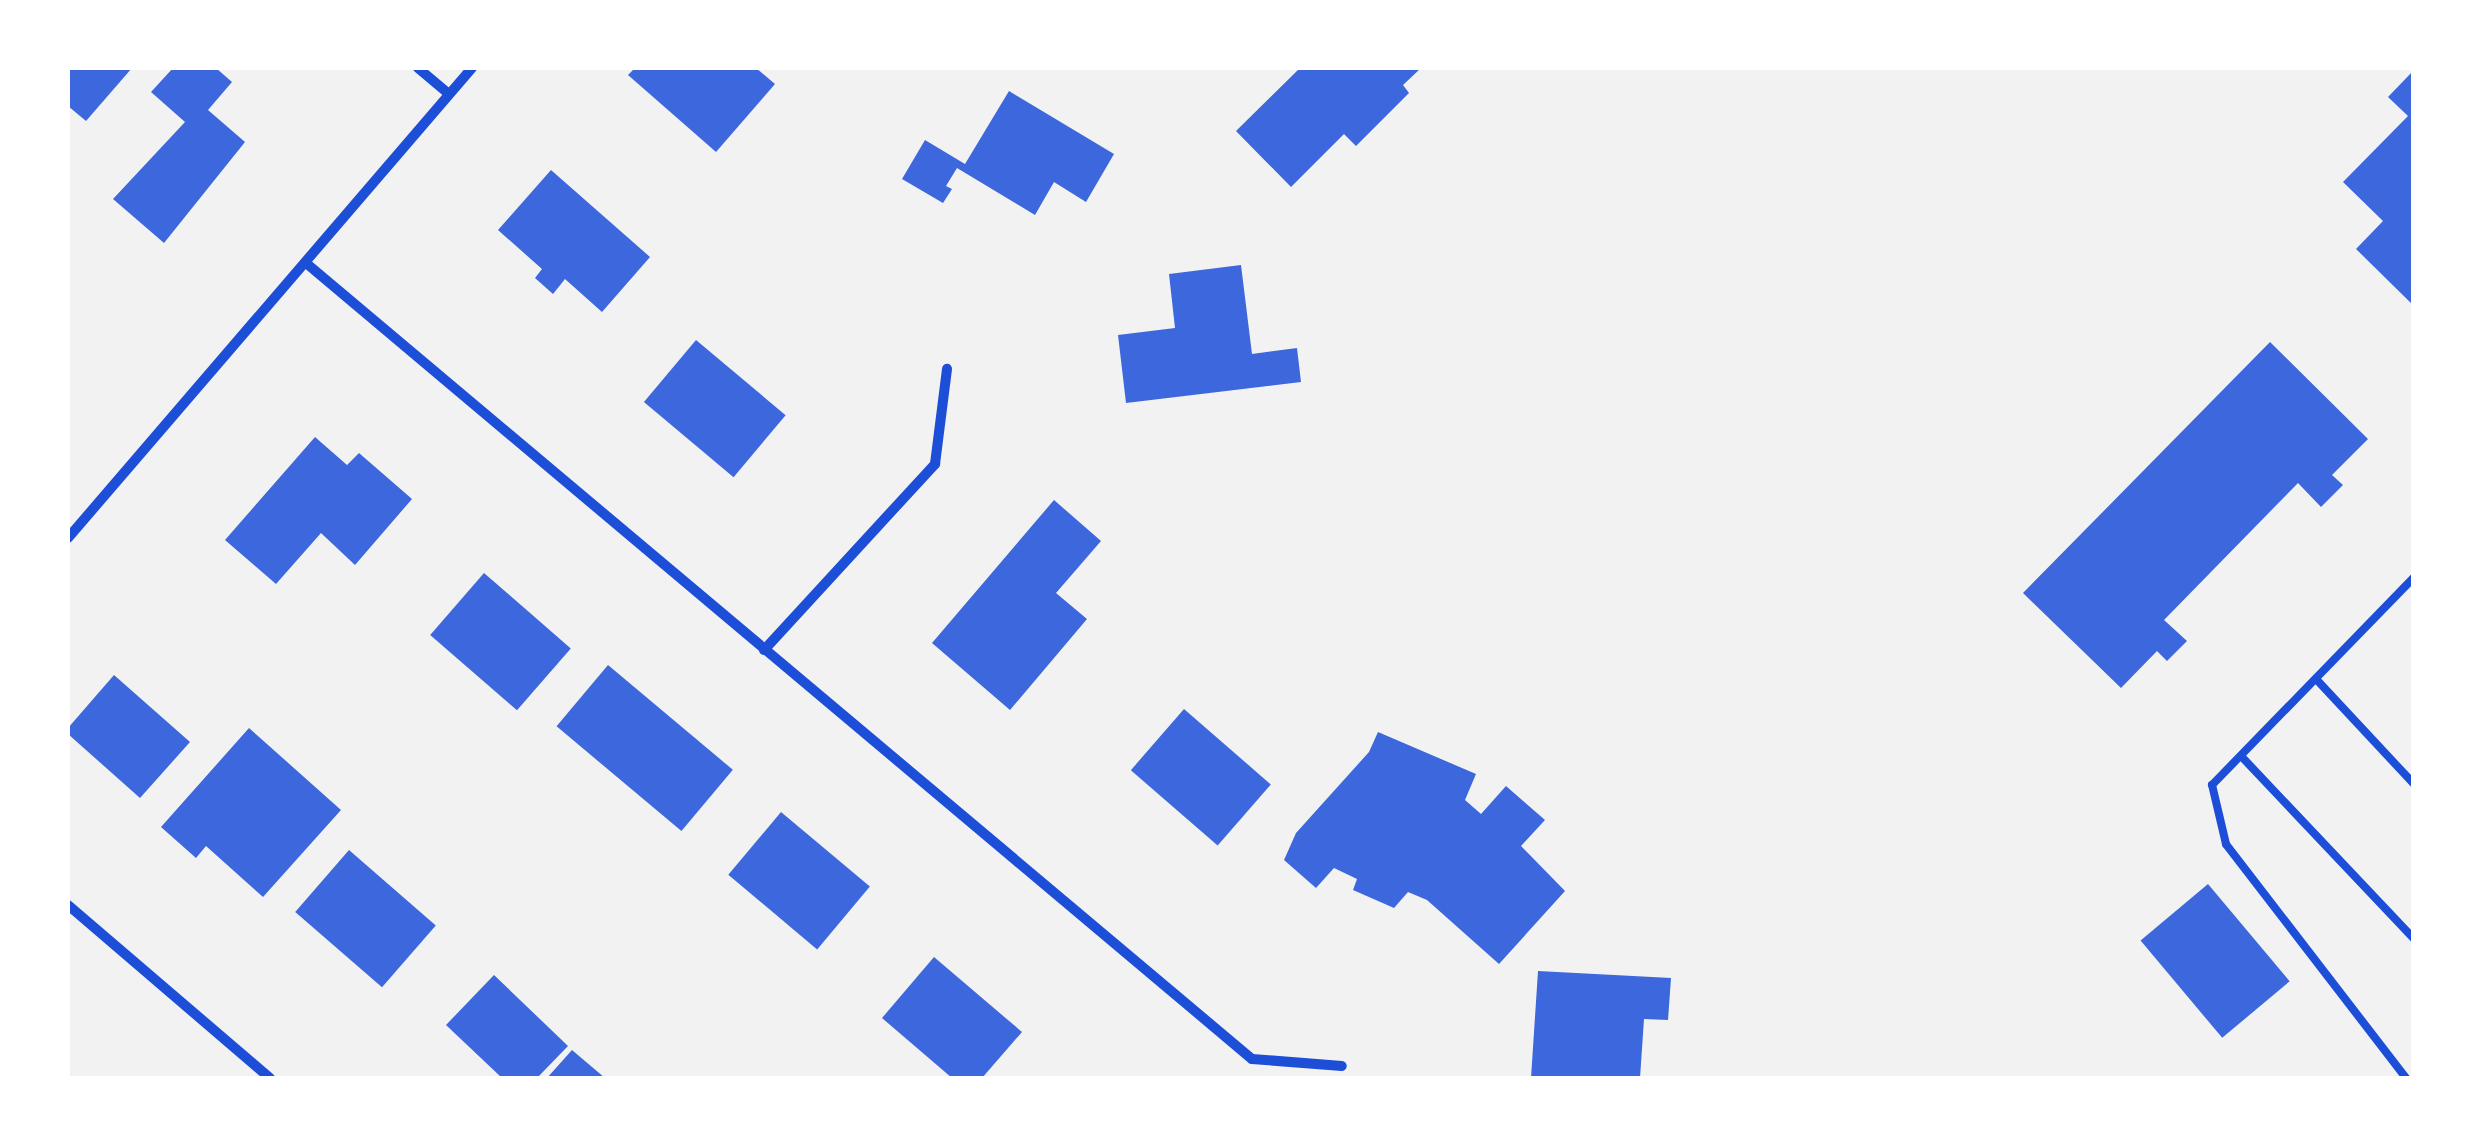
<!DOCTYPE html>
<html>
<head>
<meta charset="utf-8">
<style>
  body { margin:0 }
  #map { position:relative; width:2481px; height:1146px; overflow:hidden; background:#f2f2f2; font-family:Raleway,sans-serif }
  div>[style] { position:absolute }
  .building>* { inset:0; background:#3d67dc; transform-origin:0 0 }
  .service>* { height:8px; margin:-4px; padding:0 4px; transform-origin:4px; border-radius:4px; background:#1d4ed8 }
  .minor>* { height:10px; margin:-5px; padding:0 5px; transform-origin:5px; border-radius:5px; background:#1d4ed8 }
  span { translate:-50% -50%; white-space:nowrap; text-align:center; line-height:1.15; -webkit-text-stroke:10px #fff; paint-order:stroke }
  .frame { position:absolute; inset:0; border:70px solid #fff; pointer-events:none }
</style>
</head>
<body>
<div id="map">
  <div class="building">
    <i style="clip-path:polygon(68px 68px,132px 68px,86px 121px,68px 106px)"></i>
    <i style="clip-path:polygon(173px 68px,216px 68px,232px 82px,208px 110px,245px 142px,164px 243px,113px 199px,185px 122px,151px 92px)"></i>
    <i style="clip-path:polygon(635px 68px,756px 68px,775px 84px,716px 152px,628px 75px)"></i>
    <i style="clip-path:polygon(1300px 68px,1421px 68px,1403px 85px,1409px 93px,1356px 146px,1344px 134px,1291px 187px,1236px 131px)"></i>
    <i style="clip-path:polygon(2414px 70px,2414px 306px,2356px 249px,2383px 221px,2343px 182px,2408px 116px,2388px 97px)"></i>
    <i style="clip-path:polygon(1009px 91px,1114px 154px,1086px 202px,1054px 182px,1035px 215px,957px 168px,946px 186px,952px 189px,943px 203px,902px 179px,925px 140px,965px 164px)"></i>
    <i style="clip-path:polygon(551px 170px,650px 257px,602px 312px,565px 279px,553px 294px,535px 278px,542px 269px,498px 230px)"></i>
    <i style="clip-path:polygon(1241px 265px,1252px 354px,1297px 348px,1301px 382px,1126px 403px,1118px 335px,1175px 328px,1169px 274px)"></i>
    <i style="left:696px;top:340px;width:117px;height:81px;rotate:40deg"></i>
    <i style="clip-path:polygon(2270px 342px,2368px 439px,2332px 475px,2343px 485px,2321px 507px,2298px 483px,2164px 620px,2187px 641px,2167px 661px,2157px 651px,2121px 688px,2023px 593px)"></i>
    <i style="clip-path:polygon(315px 437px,347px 465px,359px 453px,412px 499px,355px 565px,321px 533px,276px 584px,225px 540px)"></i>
    <i style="clip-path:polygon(1054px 500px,1101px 541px,1056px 593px,1087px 619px,1010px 710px,932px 643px)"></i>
    <i style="left:484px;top:573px;width:115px;height:82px;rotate:41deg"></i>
    <i style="left:608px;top:665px;width:163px;height:80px;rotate:40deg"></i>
    <i style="clip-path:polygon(114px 675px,190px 742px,140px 798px,68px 734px,68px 728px)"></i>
    <i style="left:1184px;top:709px;width:115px;height:81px;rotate:41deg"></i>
    <i style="clip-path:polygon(249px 728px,341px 810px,263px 897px,206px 846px,196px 858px,161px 827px)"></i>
    <i style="clip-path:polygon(1378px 732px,1476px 774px,1465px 800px,1481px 814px,1506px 786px,1545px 820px,1521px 846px,1565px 891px,1499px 964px,1427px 900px,1408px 892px,1394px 908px,1353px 890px,1357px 879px,1334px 868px,1316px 888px,1284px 860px,1296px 833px,1369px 752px)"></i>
    <i style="left:781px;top:812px;width:116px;height:82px;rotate:40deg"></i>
    <i style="left:349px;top:850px;width:115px;height:82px;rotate:41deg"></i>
    <i style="left:2208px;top:884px;width:127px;height:88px;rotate:50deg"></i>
    <i style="clip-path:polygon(934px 957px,1022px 1032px,982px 1078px,952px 1078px,882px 1018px)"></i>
    <i style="clip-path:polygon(1538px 971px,1671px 978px,1668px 1020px,1644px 1019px,1640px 1078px,1531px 1078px)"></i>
    <i style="clip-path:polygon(494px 975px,568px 1046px,537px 1078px,502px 1078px,446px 1025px)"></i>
    <i style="clip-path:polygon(572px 1050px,605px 1078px,547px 1078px)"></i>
  </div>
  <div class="service">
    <i style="left:2316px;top:679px;width:144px;rotate:47deg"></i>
    <i style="left:2241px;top:756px;width:252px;rotate:46.6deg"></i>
    <i style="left:2406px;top:1078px;width:295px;rotate:-127.6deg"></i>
    <i style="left:2226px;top:844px;width:61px;rotate:-103.3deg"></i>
    <i style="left:2212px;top:785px;width:290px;rotate:-45.8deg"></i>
  </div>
  <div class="minor">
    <i style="left:418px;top:68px;width:40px;rotate:40deg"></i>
    <i style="left:306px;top:263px;width:1236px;rotate:40.08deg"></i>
    <i style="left:1252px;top:1059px;width:90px;rotate:4.4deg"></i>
    <i style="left:68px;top:538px;width:620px;rotate:-49.32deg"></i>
    <i style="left:764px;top:650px;width:253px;rotate:-47.4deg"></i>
    <i style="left:935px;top:464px;width:96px;rotate:-82.8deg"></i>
    <i style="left:68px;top:905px;width:266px;rotate:40.6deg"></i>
  </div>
  <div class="frame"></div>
</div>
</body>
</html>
